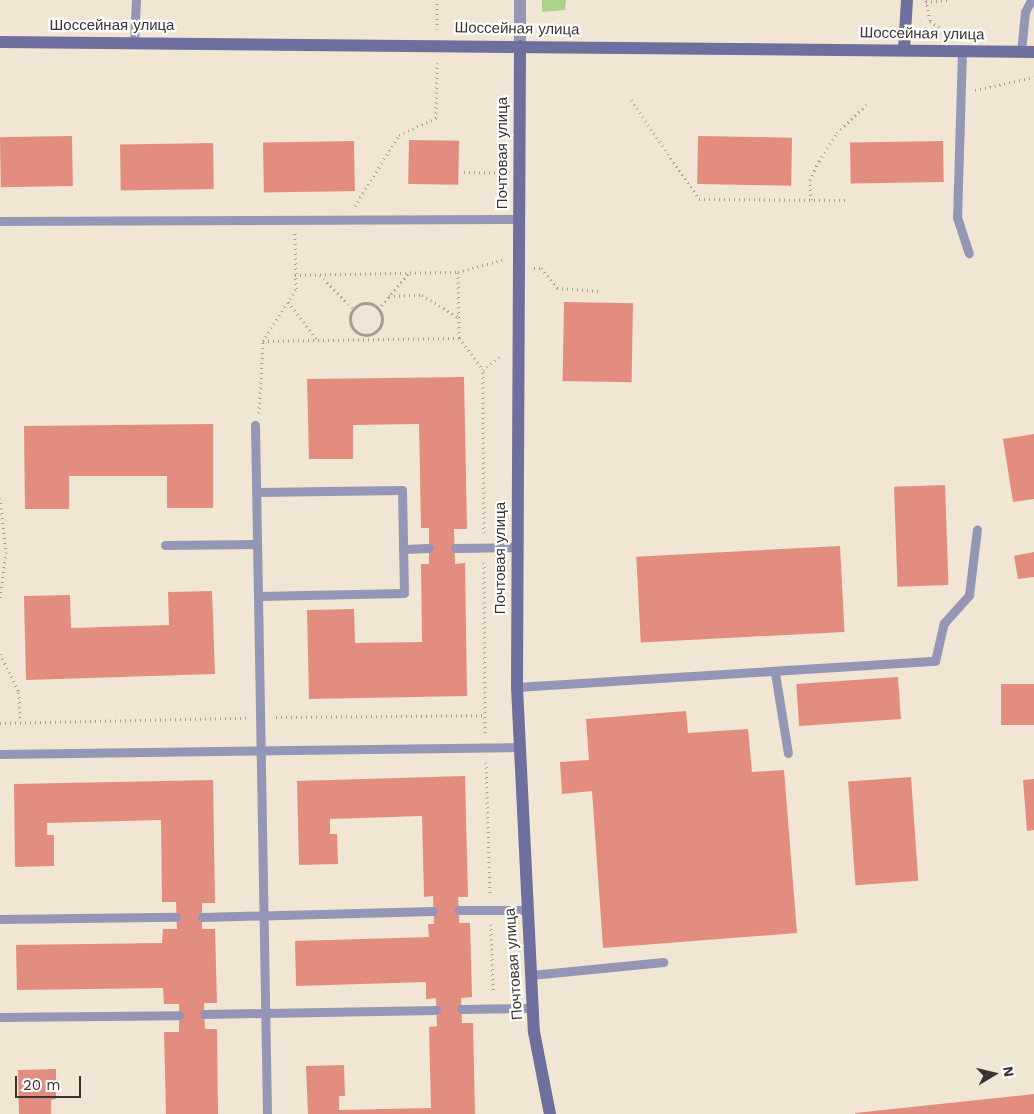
<!DOCTYPE html>
<html>
<head>
<meta charset="utf-8">
<style>
  body { margin:0 }
  #map { position:relative; width:1034px; height:1114px; overflow:hidden; background:#f1e5d4; font-family:"Work Sans",sans-serif }
  div>[style] { position:absolute }
  .green>* { inset:0; background:#aed18c }
  .building>* { inset:0; background:#e28d7f; transform-origin:0 0 }
  .path>* { height:3px; margin-top:-1.5px; transform-origin:0; background:repeating-linear-gradient(90deg,#a69d90 0 1px,transparent 0 5px) }
  .path>.ring { margin:-1.5px; padding:0; box-sizing:content-box; background:none; border:3px solid #a69d90; border-radius:50% }
  .lane>* { height:9px; margin:-4.5px; padding:0 4.5px; transform-origin:4.5px; border-radius:4.5px; background:#9596b6 }
  .street>* { height:12px; margin:-6px; padding:0 6px; transform-origin:6px; border-radius:6px; background:#9596b6 }
  .secondary>* { height:12px; margin:-6px; padding:0 6px; transform-origin:6px; border-radius:6px; background:#6f6f9e }
  span { translate:-50% -50%; white-space:nowrap; text-align:center; line-height:1.15; -webkit-text-stroke:4.5px #fff; paint-order:stroke }
  .street-label { font-size:15px; color:#39352e }
  .north { position:absolute; left:969px; top:1049px; width:50px; height:50px; -webkit-text-stroke:4px #fff; paint-order:stroke; rotate:81deg; font-size:14px; font-weight:700; line-height:20px; text-align:center; color:#39352e }
  .north::after { content:''; display:block; margin:auto; width:18px; height:22px; background:#39352e; clip-path:polygon(50% 0,100% 100%,50% 72%,0 100%) }
  .scale { position:absolute; left:15px; top:1076px; width:66px; height:22px; box-sizing:border-box; border:2px solid #39352e; border-top:0; padding-left:6px; font-size:15px; line-height:18px; white-space:nowrap; color:#39352e; -webkit-text-stroke:4px #fff; paint-order:stroke }
</style>
</head>
<body>
<div id="map">
  <div class="green">
    <i style="clip-path:polygon(542px 0,566px 0,565px 10px,542px 12px)"></i>
  </div>
  <div class="building">
    <i style="left:72px;top:136px;width:50px;height:72px;rotate:89deg"></i>
    <i style="left:698px;top:136px;width:94px;height:48px;rotate:1deg"></i>
    <i style="left:409px;top:140px;width:50px;height:44px;rotate:1deg"></i>
    <i style="left:354px;top:141px;width:50px;height:91px;rotate:89deg"></i>
    <i style="left:943px;top:141px;width:41px;height:93px;rotate:89deg"></i>
    <i style="left:213px;top:143px;width:46px;height:93px;rotate:89deg"></i>
    <i style="left:564px;top:302px;width:69px;height:79px;rotate:1deg"></i>
    <i style="clip-path:polygon(464px 377px,467px 529px,454px 529px,455px 564px,465px 563px,467px 696px,309px 699px,307px 610px,354px 609px,355px 643px,422px 642px,421px 564px,429px 564px,429px 528px,421px 528px,419px 424px,353px 425px,353px 459px,309px 459px,307px 379px)"></i>
    <i style="clip-path:polygon(213px 424px,213px 508px,167px 508px,167px 476px,69px 476px,69px 509px,25px 509px,24px 426px)"></i>
    <i style="clip-path:polygon(1034px 434px,1034px 499px,1013px 502px,1003px 439px)"></i>
    <i style="left:945px;top:485px;width:100px;height:51px;rotate:88deg"></i>
    <i style="left:840px;top:546px;width:86px;height:204px;rotate:87deg"></i>
    <i style="clip-path:polygon(1034px 552px,1034px 577px,1018px 579px,1014px 556px)"></i>
    <i style="clip-path:polygon(212px 591px,215px 674px,26px 680px,24px 596px,70px 595px,71px 628px,169px 625px,168px 592px)"></i>
    <i style="left:898px;top:677px;width:42px;height:102px;rotate:86deg"></i>
    <i style="left:1034px;top:684px;width:41px;height:33px;rotate:90deg"></i>
    <i style="clip-path:polygon(686px 711px,688px 733px,748px 729px,752px 772px,784px 770px,797px 933px,603px 948px,592px 791px,562px 794px,560px 762px,589px 760px,586px 719px)"></i>
    <i style="clip-path:polygon(465px 776px,468px 897px,458px 897px,459px 910px,459px 923px,470px 923px,472px 997px,461px 998px,462px 1023px,473px 1023px,475px 1114px,308px 1114px,306px 1066px,344px 1065px,345px 1096px,339px 1096px,339px 1110px,431px 1108px,429px 1027px,437px 1026px,436px 998px,426px 999px,426px 982px,296px 986px,295px 941px,429px 937px,428px 924px,434px 924px,433px 896px,424px 897px,422px 816px,330px 819px,330px 834px,337px 834px,338px 864px,299px 865px,297px 781px)"></i>
    <i style="left:911px;top:777px;width:104px;height:63px;rotate:86deg"></i>
    <i style="clip-path:polygon(1034px 779px,1034px 830px,1027px 831px,1023px 780px)"></i>
    <i style="clip-path:polygon(213px 780px,215px 903px,202px 903px,202px 929px,215px 929px,217px 1003px,204px 1003px,205px 1029px,217px 1029px,218px 1114px,166px 1114px,164px 1032px,179px 1032px,179px 1004px,164px 1004px,163px 988px,17px 990px,16px 945px,162px 943px,163px 929px,177px 929px,176px 902px,162px 902px,161px 820px,47px 823px,47px 835px,54px 835px,54px 866px,15px 867px,14px 784px)"></i>
    <i style="clip-path:polygon(56px 1069px,56px 1099px,51px 1100px,51px 1114px,19px 1114px,18px 1070px)"></i>
    <i style="clip-path:polygon(1034px 1094px,1034px 1114px,855px 1114px,855px 1113px)"></i>
  </div>
  <div class="path">
    <i style="left:926px;top:0;width:21px;rotate:79deg"></i>
    <i style="left:930px;top:21px;width:22px;rotate:34deg"></i>
    <i style="left:926px;top:2px;width:25px;rotate:-5deg"></i>
    <i style="left:437px;top:29px;width:29px;rotate:-90deg"></i>
    <i style="left:975px;top:90px;width:60px;rotate:-12.4deg"></i>
    <i style="left:631px;top:100px;width:120px;rotate:55.5deg"></i>
    <i style="left:699px;top:199px;width:147px;rotate:0.4deg"></i>
    <i style="left:464px;top:172px;width:39px;rotate:1deg"></i>
    <i style="left:811px;top:200px;width:20px;rotate:-93deg"></i>
    <i style="left:810px;top:180px;width:21px;rotate:-65deg"></i>
    <i style="left:819px;top:161px;width:33px;rotate:-57deg"></i>
    <i style="left:837px;top:133px;width:42px;rotate:-44deg"></i>
    <i style="left:355px;top:206px;width:84px;rotate:-58.2deg"></i>
    <i style="left:399px;top:135px;width:41px;rotate:-24.7deg"></i>
    <i style="left:436px;top:118px;width:55px;rotate:-89deg"></i>
    <i style="left:534px;top:268px;width:7px"></i>
    <i style="left:541px;top:268px;width:26px;rotate:51deg"></i>
    <i style="left:557px;top:288px;width:44px;rotate:3.9deg"></i>
    <i style="left:458px;top:272px;width:66px;rotate:89.1deg"></i>
    <i style="left:459px;top:338px;width:40px;rotate:53deg"></i>
    <i style="left:295px;top:275px;width:163px;rotate:-1.1deg"></i>
    <i style="left:458px;top:272px;width:46px;rotate:-15.3deg"></i>
    <i style="left:320px;top:275px;width:47px;rotate:45.9deg"></i>
    <i style="left:389px;top:296px;width:33px;rotate:-2deg"></i>
    <i style="left:422px;top:295px;width:42px;rotate:31.4deg"></i>
    <i style="left:288px;top:302px;width:48px;rotate:52.7deg"></i>
    <i class="ring" style="left:350px;top:303px;width:29px;height:29px"></i>
    <i style="left:378px;top:309px;width:48px;rotate:-49.3deg"></i>
    <i style="left:263px;top:341px;width:196px;rotate:-0.9deg"></i>
    <i style="left:259px;top:413px;width:72px;rotate:-86.8deg"></i>
    <i style="left:263px;top:341px;width:62px;rotate:-57.6deg"></i>
    <i style="left:296px;top:289px;width:56px;rotate:-91deg"></i>
    <i style="left:0;top:498px;width:54px;rotate:83.7deg"></i>
    <i style="left:6px;top:552px;width:47px;rotate:97.3deg"></i>
    <i style="left:484px;top:533px;width:163px;rotate:-90.4deg"></i>
    <i style="left:483px;top:370px;width:23px;rotate:-38deg"></i>
    <i style="left:484px;top:562px;width:171px;rotate:89.7deg"></i>
    <i style="left:0;top:654px;width:42px;rotate:63.4deg"></i>
    <i style="left:19px;top:692px;width:30px;rotate:88deg"></i>
    <i style="left:276px;top:717px;width:209px;rotate:-0.5deg"></i>
    <i style="left:0;top:723px;width:247px;rotate:-1.2deg"></i>
    <i style="left:486px;top:762px;width:134px;rotate:88.3deg"></i>
    <i style="left:491px;top:924px;width:69px;rotate:88.3deg"></i>
  </div>
  <div class="lane">
    <i style="left:134px;top:42px;width:42px;rotate:-87.3deg"></i>
    <i style="left:962px;top:51px;width:166px;rotate:91.7deg"></i>
    <i style="left:957px;top:217px;width:38px;rotate:72deg"></i>
    <i style="left:1021px;top:52px;width:40px;rotate:-84.3deg"></i>
    <i style="left:1025px;top:12px;width:13px;rotate:-63deg"></i>
    <i style="left:0;top:221px;width:519px;rotate:-0.22deg"></i>
    <i style="left:255px;top:425px;width:689px;rotate:89deg"></i>
    <i style="left:257px;top:492px;width:145px;rotate:-0.8deg"></i>
    <i style="left:402px;top:490px;width:103px;rotate:88.9deg"></i>
    <i style="left:404px;top:593px;width:146px;rotate:178.8deg"></i>
    <i style="left:165px;top:545px;width:92px;rotate:-0.6deg"></i>
    <i style="left:455px;top:548px;width:63px;rotate:-0.9deg"></i>
    <i style="left:403px;top:549px;width:26px;rotate:-2deg"></i>
    <i style="left:775px;top:673px;width:81px;rotate:80.8deg"></i>
    <i style="left:517px;top:687px;width:419px;rotate:-3.6deg"></i>
    <i style="left:935px;top:661px;width:39px;rotate:-77deg"></i>
    <i style="left:944px;top:623px;width:38px;rotate:-48deg"></i>
    <i style="left:969px;top:595px;width:66px;rotate:-83.1deg"></i>
    <i style="left:0;top:754px;width:520px;rotate:-0.77deg"></i>
    <i style="left:459px;top:910px;width:67px"></i>
    <i style="left:202px;top:917px;width:231px;rotate:-1.5deg"></i>
    <i style="left:0;top:919px;width:176px;rotate:-0.7deg"></i>
    <i style="left:531px;top:975px;width:133px;rotate:-5.6deg"></i>
    <i style="left:461px;top:1009px;width:72px;rotate:-0.8deg"></i>
    <i style="left:204px;top:1014px;width:232px;rotate:-1deg"></i>
    <i style="left:0;top:1017px;width:179px;rotate:-0.6deg"></i>
  </div>
  <div class="street">
    <i style="left:520px;top:46px;width:46px;rotate:-90deg"></i>
  </div>
  <div class="secondary">
    <i style="left:0;top:42px;width:1034px;rotate:0.55deg"></i>
    <i style="left:520px;top:46px;width:641px;rotate:90.27deg"></i>
    <i style="left:517px;top:687px;width:345px;rotate:87.2deg"></i>
    <i style="left:534px;top:1032px;width:84px;rotate:79deg"></i>
    <i style="left:904px;top:50px;width:50px;rotate:-86.6deg"></i>
  </div>
  <div class="street-label">
    <span style="left:112px;top:26px">Шоссейная улица</span>
    <span style="left:517px;top:29px;rotate:1deg">Шоссейная улица</span>
    <span style="left:922px;top:34px;rotate:1deg">Шоссейная улица</span>
    <span style="left:503px;top:153px;rotate:-90deg">Почтовая улица</span>
    <span style="left:501px;top:558px;rotate:-90deg">Почтовая улица</span>
    <span style="left:514px;top:964px;rotate:-94deg">Почтовая улица</span>
  </div>
  <div class="north">N</div>
  <div class="scale">20 m</div>
</div>
</body>
</html>
